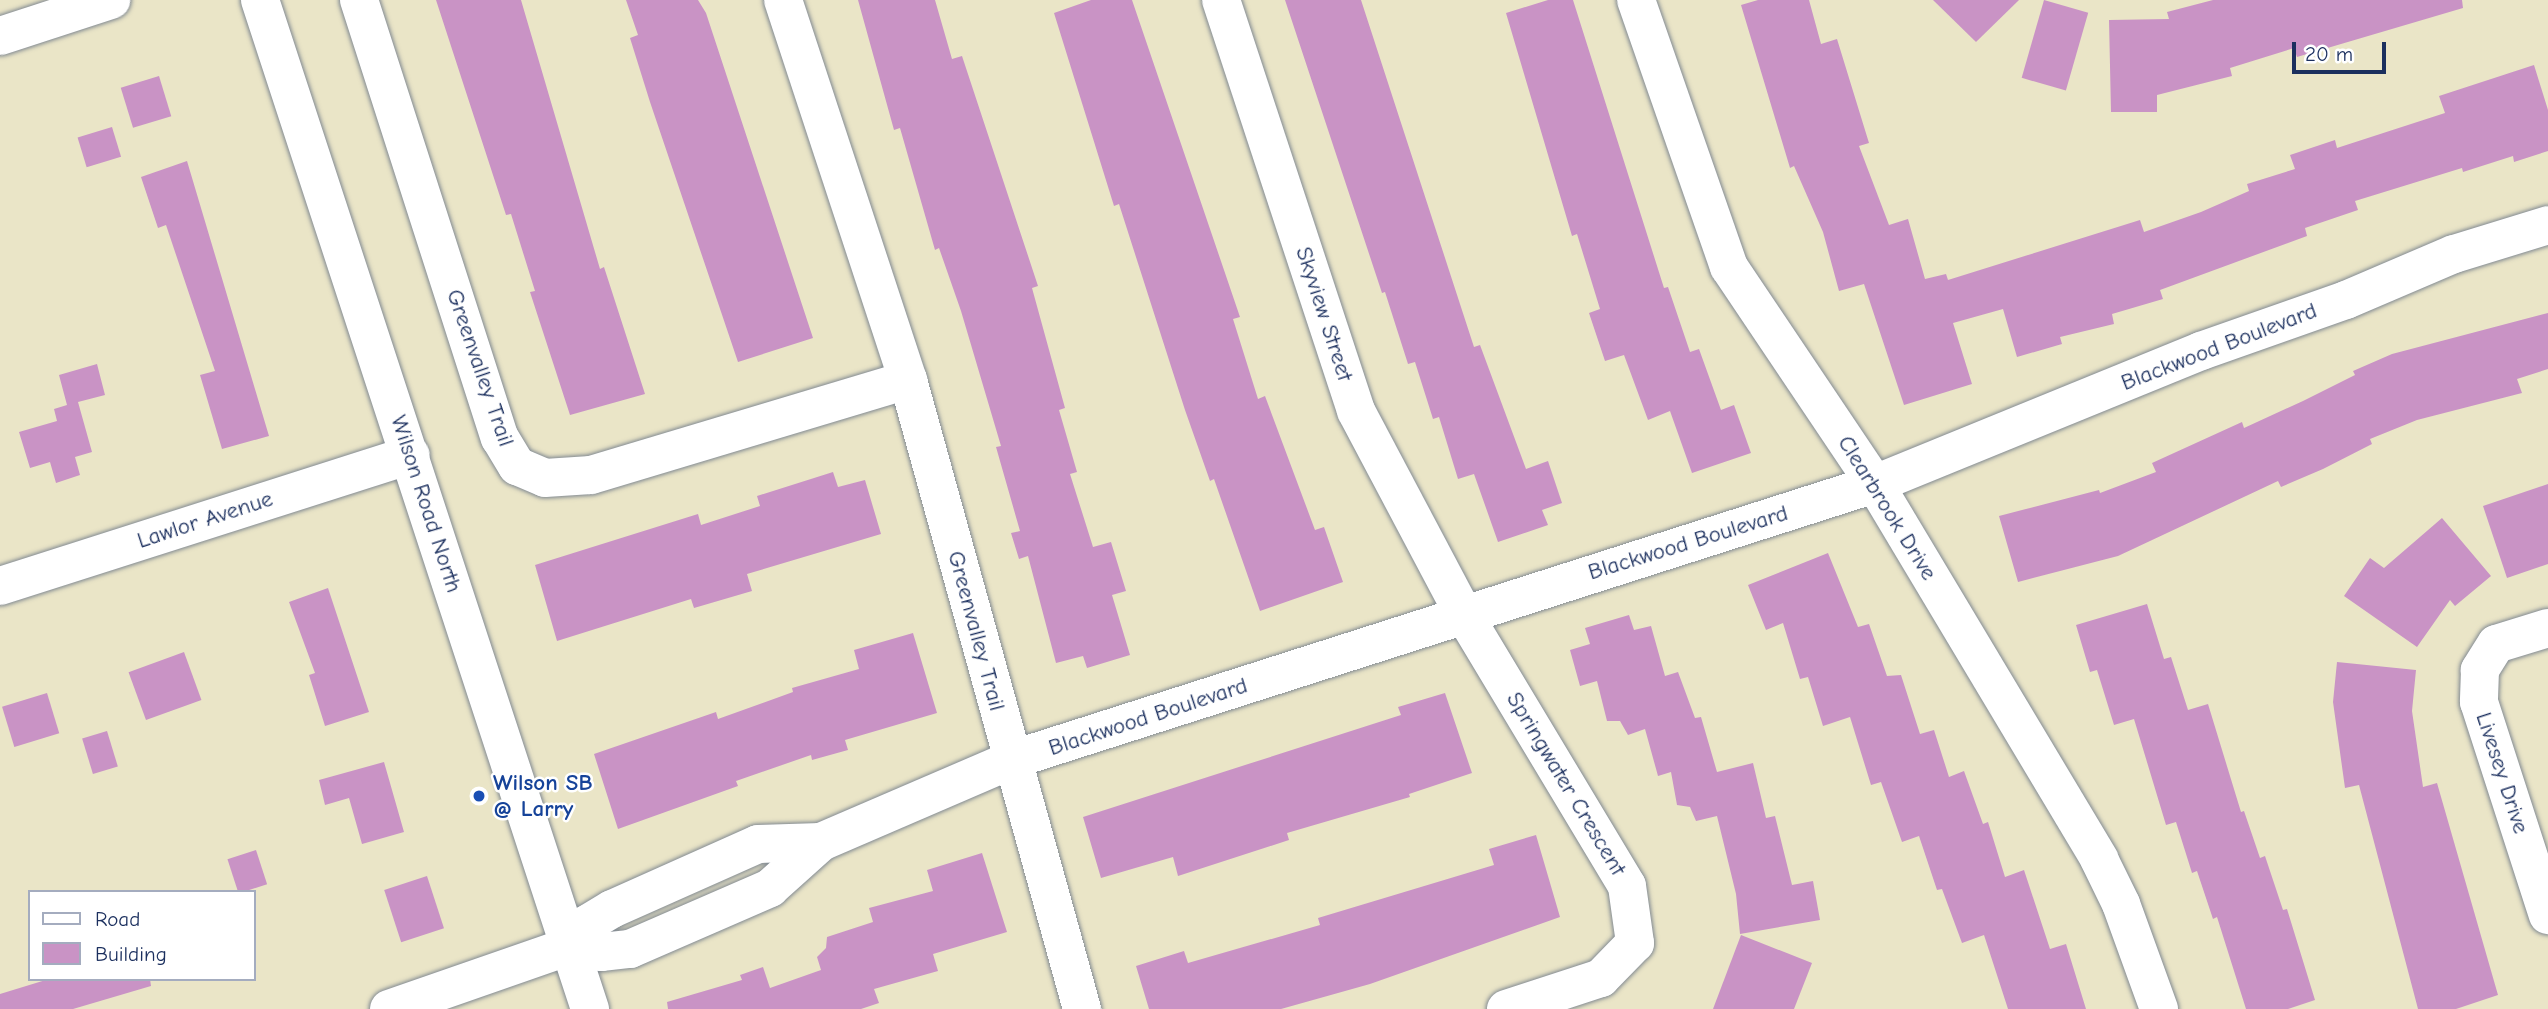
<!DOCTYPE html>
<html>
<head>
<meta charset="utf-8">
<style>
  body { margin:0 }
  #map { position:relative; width:2548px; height:1009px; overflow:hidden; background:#eae5c7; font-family:"Comic Neue",sans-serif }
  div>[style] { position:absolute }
  .building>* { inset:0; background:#c993c5; transform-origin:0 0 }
  .roads { filter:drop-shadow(0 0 2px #828a92) drop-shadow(0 0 2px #828a92) }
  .minor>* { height:38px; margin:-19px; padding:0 19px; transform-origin:19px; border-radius:19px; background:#fff }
  .dots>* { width:19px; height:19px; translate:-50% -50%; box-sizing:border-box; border:4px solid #fff; border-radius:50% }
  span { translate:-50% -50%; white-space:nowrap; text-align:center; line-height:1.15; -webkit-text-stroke:5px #fff; paint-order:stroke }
  .street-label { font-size:23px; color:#1b2f5e }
  .transit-label { font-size:23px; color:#164399; font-weight:700 }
  .left { translate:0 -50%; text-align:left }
  .legend { position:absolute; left:28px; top:890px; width:228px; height:91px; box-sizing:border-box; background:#fff; border:2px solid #a4acbf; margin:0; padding:9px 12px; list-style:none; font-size:21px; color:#1b2f5e }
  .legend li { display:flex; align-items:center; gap:14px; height:35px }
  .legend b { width:35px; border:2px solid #a4acbf }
  .scale { position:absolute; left:2292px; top:42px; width:94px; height:32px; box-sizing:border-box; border:4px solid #1b2f5e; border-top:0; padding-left:9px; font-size:21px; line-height:24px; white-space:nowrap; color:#1b2f5e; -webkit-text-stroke:5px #fff; paint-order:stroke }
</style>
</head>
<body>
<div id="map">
  <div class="building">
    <i style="clip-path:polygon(436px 0,521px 0,600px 269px,604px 267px,645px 394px,570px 415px,530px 292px,535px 291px,511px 214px,506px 215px)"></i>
    <i style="clip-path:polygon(626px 0,698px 0,706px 13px,813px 338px,738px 362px,650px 102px,630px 38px,638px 35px)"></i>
    <i style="clip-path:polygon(858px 0,935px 0,952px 59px,962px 56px,1038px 286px,1032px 288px,1065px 408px,1059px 410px,1077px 472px,1070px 474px,1093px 547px,1111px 542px,1126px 591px,1112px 595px,1130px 655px,1087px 668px,1083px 656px,1056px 663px,1028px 556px,1019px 559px,1011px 533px,1020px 531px,996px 447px,1001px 446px,961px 311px,939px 248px,935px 250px,900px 128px,894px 130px)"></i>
    <i style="clip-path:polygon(1091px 0,1132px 0,1240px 317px,1233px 319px,1258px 399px,1265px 396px,1315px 530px,1324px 527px,1343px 582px,1260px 611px,1214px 479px,1210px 481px,1185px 410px,1119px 204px,1114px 206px,1054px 13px)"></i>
    <i style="clip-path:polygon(1285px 0,1361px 0,1474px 347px,1480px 345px,1526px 469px,1548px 461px,1562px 503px,1542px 510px,1548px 525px,1498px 542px,1474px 474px,1458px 479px,1439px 417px,1433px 419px,1415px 362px,1408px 364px,1385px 292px,1382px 293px)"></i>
    <i style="clip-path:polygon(1548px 0,1573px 0,1664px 288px,1668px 287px,1690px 352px,1699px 349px,1721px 410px,1734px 405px,1751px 453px,1692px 473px,1670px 411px,1648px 420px,1624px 355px,1605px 361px,1589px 313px,1600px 309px,1577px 234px,1572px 236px,1506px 13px)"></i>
    <i style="clip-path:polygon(1758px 0,1809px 0,1821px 44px,1837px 39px,1869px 143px,1859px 146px,1889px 225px,1908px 219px,1925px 279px,1946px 274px,1948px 280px,2140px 220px,2144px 232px,2201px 212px,2249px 191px,2247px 184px,2295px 169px,2290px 155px,2335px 140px,2337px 148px,2445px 113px,2439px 96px,2534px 65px,2548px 110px,2548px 151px,2514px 162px,2513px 156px,2463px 172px,2462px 168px,2355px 201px,2358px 210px,2305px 228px,2307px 236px,2160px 290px,2163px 299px,2112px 314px,2114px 324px,2060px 337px,2062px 344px,2017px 357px,2003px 309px,1953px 323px,1972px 384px,1904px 405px,1864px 284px,1839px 291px,1823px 232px,1794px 166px,1790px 168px,1741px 5px)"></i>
    <i style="clip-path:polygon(1933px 0,2019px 0,1976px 42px)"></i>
    <i style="left:2044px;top:0;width:46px;height:81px;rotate:16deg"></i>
    <i style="clip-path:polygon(2213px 0,2462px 0,2463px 8px,2297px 57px,2294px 48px,2230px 68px,2232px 76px,2157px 95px,2157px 112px,2111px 112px,2109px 20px,2169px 19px,2167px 12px)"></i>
    <i style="left:159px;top:76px;width:42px;height:40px;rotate:73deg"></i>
    <i style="left:112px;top:127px;width:31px;height:36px;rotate:73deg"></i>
    <i style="clip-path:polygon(187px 161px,269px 436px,222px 449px,200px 375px,215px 371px,166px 225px,158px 228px,141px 177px)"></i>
    <i style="clip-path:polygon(2548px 313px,2548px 369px,2517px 379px,2522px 393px,2417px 420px,2370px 439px,2372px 444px,2323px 469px,2281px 487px,2278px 481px,2118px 556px,2018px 582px,1999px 516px,2099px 490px,2100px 493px,2156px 472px,2152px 463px,2242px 422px,2244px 428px,2303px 401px,2355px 375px,2353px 371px,2392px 354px)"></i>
    <i style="clip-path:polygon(97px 364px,105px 395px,78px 402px,92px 452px,75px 457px,80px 475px,56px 483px,50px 462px,30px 468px,19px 432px,57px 421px,54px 409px,67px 405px,59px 375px)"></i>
    <i style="clip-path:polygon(833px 472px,838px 487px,865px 480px,881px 534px,747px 574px,752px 591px,694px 608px,691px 599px,557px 641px,535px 565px,698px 514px,701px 525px,760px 506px,757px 496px)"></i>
    <i style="clip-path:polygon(2548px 484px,2548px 564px,2507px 578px,2483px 506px)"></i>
    <i style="clip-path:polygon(2442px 518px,2491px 576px,2455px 606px,2450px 600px,2417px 647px,2344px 596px,2370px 558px,2384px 568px)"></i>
    <i style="clip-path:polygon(1828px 553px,1858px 627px,1869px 624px,1887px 676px,1901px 675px,1920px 734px,1934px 730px,1949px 777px,1964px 771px,1983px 824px,1988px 822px,2005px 877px,2024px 870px,2050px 949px,2066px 944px,2086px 1009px,2008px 1009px,1984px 935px,1962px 943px,1942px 889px,1937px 890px,1919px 836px,1902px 842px,1881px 782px,1871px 785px,1850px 717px,1823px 726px,1808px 677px,1800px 679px,1783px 623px,1766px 630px,1748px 585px)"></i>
    <i style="clip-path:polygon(328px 588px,369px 712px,325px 726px,309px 675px,315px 673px,289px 602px)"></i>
    <i style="clip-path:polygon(2147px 604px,2164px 659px,2171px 657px,2188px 710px,2208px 704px,2241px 812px,2244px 811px,2260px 858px,2265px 856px,2283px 910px,2287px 909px,2315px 1000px,2288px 1009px,2246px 1009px,2217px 917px,2213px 919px,2197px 871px,2192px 873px,2176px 822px,2166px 825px,2134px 719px,2114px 725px,2097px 670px,2090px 672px,2076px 625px)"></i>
    <i style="clip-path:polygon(1629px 615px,1634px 630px,1651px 626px,1665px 676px,1678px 672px,1695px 718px,1701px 717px,1717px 772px,1753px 763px,1766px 818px,1775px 816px,1792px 885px,1813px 881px,1820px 920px,1740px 934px,1736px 894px,1717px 816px,1696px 821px,1690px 807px,1677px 805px,1671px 772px,1658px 776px,1645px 729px,1628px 735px,1620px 721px,1607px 721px,1597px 681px,1580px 686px,1570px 650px,1590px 644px,1585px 628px)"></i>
    <i style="clip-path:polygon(913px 633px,937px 713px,845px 740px,848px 750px,812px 760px,811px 755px,736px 781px,738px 786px,618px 829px,594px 754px,716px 712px,718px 719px,793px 692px,792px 688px,859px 669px,854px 650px)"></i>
    <i style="left:184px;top:652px;width:51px;height:59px;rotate:70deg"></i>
    <i style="clip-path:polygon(2337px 662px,2416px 670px,2412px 711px,2423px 787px,2437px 783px,2498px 995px,2456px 1009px,2418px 1009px,2359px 785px,2345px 788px,2333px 702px)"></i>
    <i style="left:47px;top:693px;width:42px;height:47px;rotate:73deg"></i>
    <i style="clip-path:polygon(1445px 693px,1472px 773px,1409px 794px,1410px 797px,1287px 833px,1289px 840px,1178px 876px,1173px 857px,1101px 878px,1083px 817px,1401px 715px,1398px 707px)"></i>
    <i style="left:107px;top:731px;width:37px;height:26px;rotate:73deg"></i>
    <i style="clip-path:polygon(384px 762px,404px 832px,362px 844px,349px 798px,325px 805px,319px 780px)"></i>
    <i style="clip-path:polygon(1536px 835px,1560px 917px,1370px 984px,1281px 1009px,1149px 1009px,1136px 966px,1184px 951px,1188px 963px,1320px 925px,1318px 918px,1494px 865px,1489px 849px)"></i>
    <i style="left:256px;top:850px;width:36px;height:30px;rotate:72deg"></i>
    <i style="clip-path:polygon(982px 853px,1007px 932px,933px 954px,938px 971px,874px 989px,879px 1003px,861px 1009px,668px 1009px,667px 1002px,742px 980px,740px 975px,763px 967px,770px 988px,821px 970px,817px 957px,826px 948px,827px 937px,873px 922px,869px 908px,933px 891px,927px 870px)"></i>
    <i style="left:427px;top:876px;width:55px;height:45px;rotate:72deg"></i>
    <i style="clip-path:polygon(1741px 935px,1812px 963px,1794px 1009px,1713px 1009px)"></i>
    <i style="clip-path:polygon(49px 979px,150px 979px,151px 986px,73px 1009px,0 1009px,0 994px)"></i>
  </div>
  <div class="roads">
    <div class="minor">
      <i style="left:260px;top:0;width:1062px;rotate:71.89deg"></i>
      <i style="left:359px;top:0;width:460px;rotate:72.2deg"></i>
      <i style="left:500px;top:438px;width:33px;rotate:59deg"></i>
      <i style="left:517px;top:466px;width:30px;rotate:23deg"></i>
      <i style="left:545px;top:478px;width:46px;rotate:-3.7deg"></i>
      <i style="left:591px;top:475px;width:331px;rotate:-16.7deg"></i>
      <i style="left:783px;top:0;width:400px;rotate:71.8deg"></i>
      <i style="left:908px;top:380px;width:653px;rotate:74.54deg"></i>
      <i style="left:1221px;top:0;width:433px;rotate:71.8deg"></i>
      <i style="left:1356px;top:411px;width:229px;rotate:62.1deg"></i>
      <i style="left:1463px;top:613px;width:318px;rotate:59deg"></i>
      <i style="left:1627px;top:886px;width:58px;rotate:82deg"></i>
      <i style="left:1635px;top:943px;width:49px;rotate:134.2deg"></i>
      <i style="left:1601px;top:978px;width:100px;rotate:161.9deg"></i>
      <i style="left:1636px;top:0;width:283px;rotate:70.8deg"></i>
      <i style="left:1729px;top:267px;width:262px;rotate:56.1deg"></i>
      <i style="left:1875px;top:484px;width:437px;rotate:59.1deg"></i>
      <i style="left:2099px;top:859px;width:50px;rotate:63.9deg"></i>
      <i style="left:2121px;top:904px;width:112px;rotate:70.1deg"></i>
      <i style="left:0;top:36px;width:117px;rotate:-18deg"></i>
      <i style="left:0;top:586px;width:431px;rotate:-17.7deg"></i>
      <i style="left:2548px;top:628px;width:54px;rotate:162.9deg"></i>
      <i style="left:2496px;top:644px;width:31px;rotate:122deg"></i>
      <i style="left:2480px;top:670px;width:32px;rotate:92deg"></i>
      <i style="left:2479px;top:702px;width:224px;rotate:72.1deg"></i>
      <i style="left:570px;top:946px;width:32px;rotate:11deg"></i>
      <i style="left:601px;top:952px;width:29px;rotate:-6deg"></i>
      <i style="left:630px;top:949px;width:153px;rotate:-23.5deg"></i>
      <i style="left:770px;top:888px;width:69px;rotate:-42deg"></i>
      <i style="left:821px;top:842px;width:207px;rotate:-23.3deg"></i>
      <i style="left:1011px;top:760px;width:907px;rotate:-17.72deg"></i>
      <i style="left:1875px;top:484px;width:352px;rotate:-22.2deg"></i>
      <i style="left:2201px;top:351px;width:154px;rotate:-19.4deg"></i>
      <i style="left:2346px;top:300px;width:117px;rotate:-23.1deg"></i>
      <i style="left:2454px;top:254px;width:98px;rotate:-17.1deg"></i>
      <i style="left:389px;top:1009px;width:192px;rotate:-19.2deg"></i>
      <i style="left:570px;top:946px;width:28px;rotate:-52deg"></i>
      <i style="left:587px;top:924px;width:29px;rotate:-31deg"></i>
      <i style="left:612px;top:909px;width:160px;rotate:-24deg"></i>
      <i style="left:758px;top:844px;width:63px;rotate:-1.8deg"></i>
    </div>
  </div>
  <div class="dots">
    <i style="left:479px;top:796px;background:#1a4fb4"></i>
  </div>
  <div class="street-label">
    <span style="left:1324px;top:314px;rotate:72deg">Skyview Street</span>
    <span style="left:2219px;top:347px;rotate:-21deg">Blackwood Boulevard</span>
    <span style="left:480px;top:368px;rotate:71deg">Greenvalley Trail</span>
    <span style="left:426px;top:504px;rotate:72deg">Wilson Road North</span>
    <span style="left:1887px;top:508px;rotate:58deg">Clearbrook Drive</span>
    <span style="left:205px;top:520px;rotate:-18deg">Lawlor Avenue</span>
    <span style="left:1688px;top:543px;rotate:-17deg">Blackwood Boulevard</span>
    <span style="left:976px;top:631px;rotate:75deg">Greenvalley Trail</span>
    <span style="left:1148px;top:717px;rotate:-18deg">Blackwood Boulevard</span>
    <span style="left:2502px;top:773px;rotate:72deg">Livesey Drive</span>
    <span style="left:1566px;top:784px;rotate:59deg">Springwater Crescent</span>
  </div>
  <div class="transit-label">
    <span class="left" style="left:493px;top:796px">Wilson SB<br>@ Larry</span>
  </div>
  <ul class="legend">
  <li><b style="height:9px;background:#fff"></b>Road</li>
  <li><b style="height:19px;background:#c993c5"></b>Building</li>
  </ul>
  <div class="scale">20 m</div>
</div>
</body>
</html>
